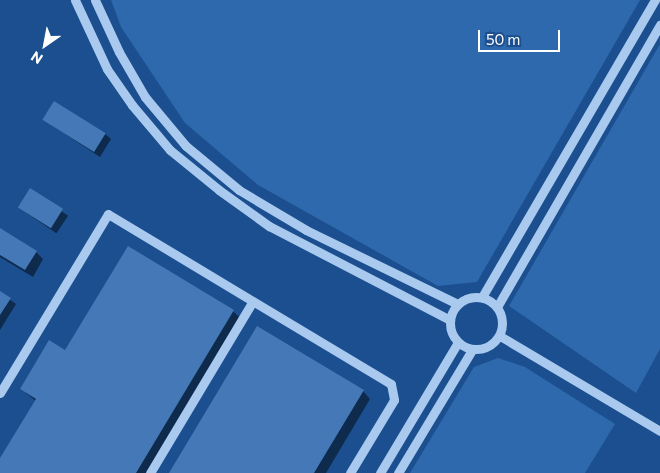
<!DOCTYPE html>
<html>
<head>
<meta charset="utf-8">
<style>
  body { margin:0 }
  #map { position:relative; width:660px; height:473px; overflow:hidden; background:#1b4f8f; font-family:Commissioner,sans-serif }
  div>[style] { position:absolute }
  .green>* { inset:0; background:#2e69ad }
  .shadow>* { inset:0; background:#0007; transform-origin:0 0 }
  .building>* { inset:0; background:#4478b7; transform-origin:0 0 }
  .minor>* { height:9px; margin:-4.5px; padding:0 4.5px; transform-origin:4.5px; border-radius:4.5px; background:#a9c9ee }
  .minor>.ring { margin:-4.5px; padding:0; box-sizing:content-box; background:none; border:9px solid #a9c9ee; border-radius:50% }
  span { translate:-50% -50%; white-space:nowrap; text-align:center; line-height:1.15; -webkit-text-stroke:4.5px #1b4f8f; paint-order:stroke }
  .north { position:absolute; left:20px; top:20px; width:50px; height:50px; -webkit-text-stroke:4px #1b4f8f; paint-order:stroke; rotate:213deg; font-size:14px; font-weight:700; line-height:20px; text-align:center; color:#fff }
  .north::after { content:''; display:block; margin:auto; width:18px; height:22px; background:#fff; clip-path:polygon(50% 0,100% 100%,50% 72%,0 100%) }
  .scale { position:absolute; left:478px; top:30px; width:82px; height:22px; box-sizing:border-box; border:2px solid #fff; border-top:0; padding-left:6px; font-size:15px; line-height:18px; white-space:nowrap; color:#fff; -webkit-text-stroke:4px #1b4f8f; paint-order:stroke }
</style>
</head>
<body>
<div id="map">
  <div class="green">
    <i style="clip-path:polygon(111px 0,640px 0,477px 282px,438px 286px,258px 185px,185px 123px,121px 27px)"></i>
    <i style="clip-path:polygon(660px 44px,660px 349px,636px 393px,509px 306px)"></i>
    <i style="clip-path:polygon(498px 358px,525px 367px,615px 424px,585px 473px,410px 473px,474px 367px)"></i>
  </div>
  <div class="shadow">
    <i style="clip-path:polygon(44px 120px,105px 134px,111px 139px,100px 157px)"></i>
    <i style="left:30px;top:190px;width:46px;height:21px;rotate:34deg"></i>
    <i style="clip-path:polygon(0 230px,36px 252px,43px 259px,33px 277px,0 257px)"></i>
    <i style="clip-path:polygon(128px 248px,233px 311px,241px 319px,148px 473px,0 473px,0 461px,36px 401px,21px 389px,66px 352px)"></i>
    <i style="clip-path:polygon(0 293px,16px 304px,0 330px)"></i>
    <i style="clip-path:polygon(363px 391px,370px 399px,326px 473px,171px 473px)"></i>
  </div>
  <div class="building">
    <i style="left:54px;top:101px;width:61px;height:22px;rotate:32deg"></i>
    <i style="left:30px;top:188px;width:39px;height:23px;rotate:32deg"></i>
    <i style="clip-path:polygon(0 228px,37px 251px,25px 270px,0 255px)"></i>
    <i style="clip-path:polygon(128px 246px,234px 310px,136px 473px,0 473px,0 458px,36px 399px,20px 389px,49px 340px,65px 350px)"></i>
    <i style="clip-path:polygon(0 291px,11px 298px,0 315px)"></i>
    <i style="clip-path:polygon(257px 326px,364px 390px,314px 473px,169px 473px)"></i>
  </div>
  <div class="minor">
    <i style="left:75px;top:0;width:76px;rotate:65.1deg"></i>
    <i style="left:107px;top:69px;width:44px;rotate:55.2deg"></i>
    <i style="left:132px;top:105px;width:59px;rotate:49.8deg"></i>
    <i style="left:170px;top:150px;width:63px;rotate:39.2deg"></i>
    <i style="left:219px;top:190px;width:62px;rotate:35.8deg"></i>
    <i style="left:269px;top:226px;width:204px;rotate:27.4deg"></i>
    <i style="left:95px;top:0;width:57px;rotate:65.2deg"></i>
    <i style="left:119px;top:52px;width:52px;rotate:60deg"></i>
    <i style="left:145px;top:97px;width:64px;rotate:50.1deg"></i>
    <i style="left:186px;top:146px;width:69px;rotate:39.7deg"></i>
    <i style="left:239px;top:190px;width:78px;rotate:30.8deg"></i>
    <i style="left:306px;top:230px;width:169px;rotate:26deg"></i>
    <i class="ring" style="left:450px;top:297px;width:43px;height:43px"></i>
    <i style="left:482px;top:297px;width:344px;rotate:-59.8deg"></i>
    <i style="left:497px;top:307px;width:326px;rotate:-60deg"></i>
    <i style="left:500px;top:336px;width:186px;rotate:30.7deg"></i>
    <i style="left:0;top:393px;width:209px;rotate:-58.9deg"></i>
    <i style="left:108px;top:214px;width:330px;rotate:31deg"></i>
    <i style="left:391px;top:384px;width:16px;rotate:79deg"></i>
    <i style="left:394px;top:400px;width:85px;rotate:121.1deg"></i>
    <i style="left:150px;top:473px;width:200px;rotate:-59.1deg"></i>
    <i style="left:380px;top:473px;width:152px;rotate:-59.2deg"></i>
    <i style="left:398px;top:473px;width:144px;rotate:-59deg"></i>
  </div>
  <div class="north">N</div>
  <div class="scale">50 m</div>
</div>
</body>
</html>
